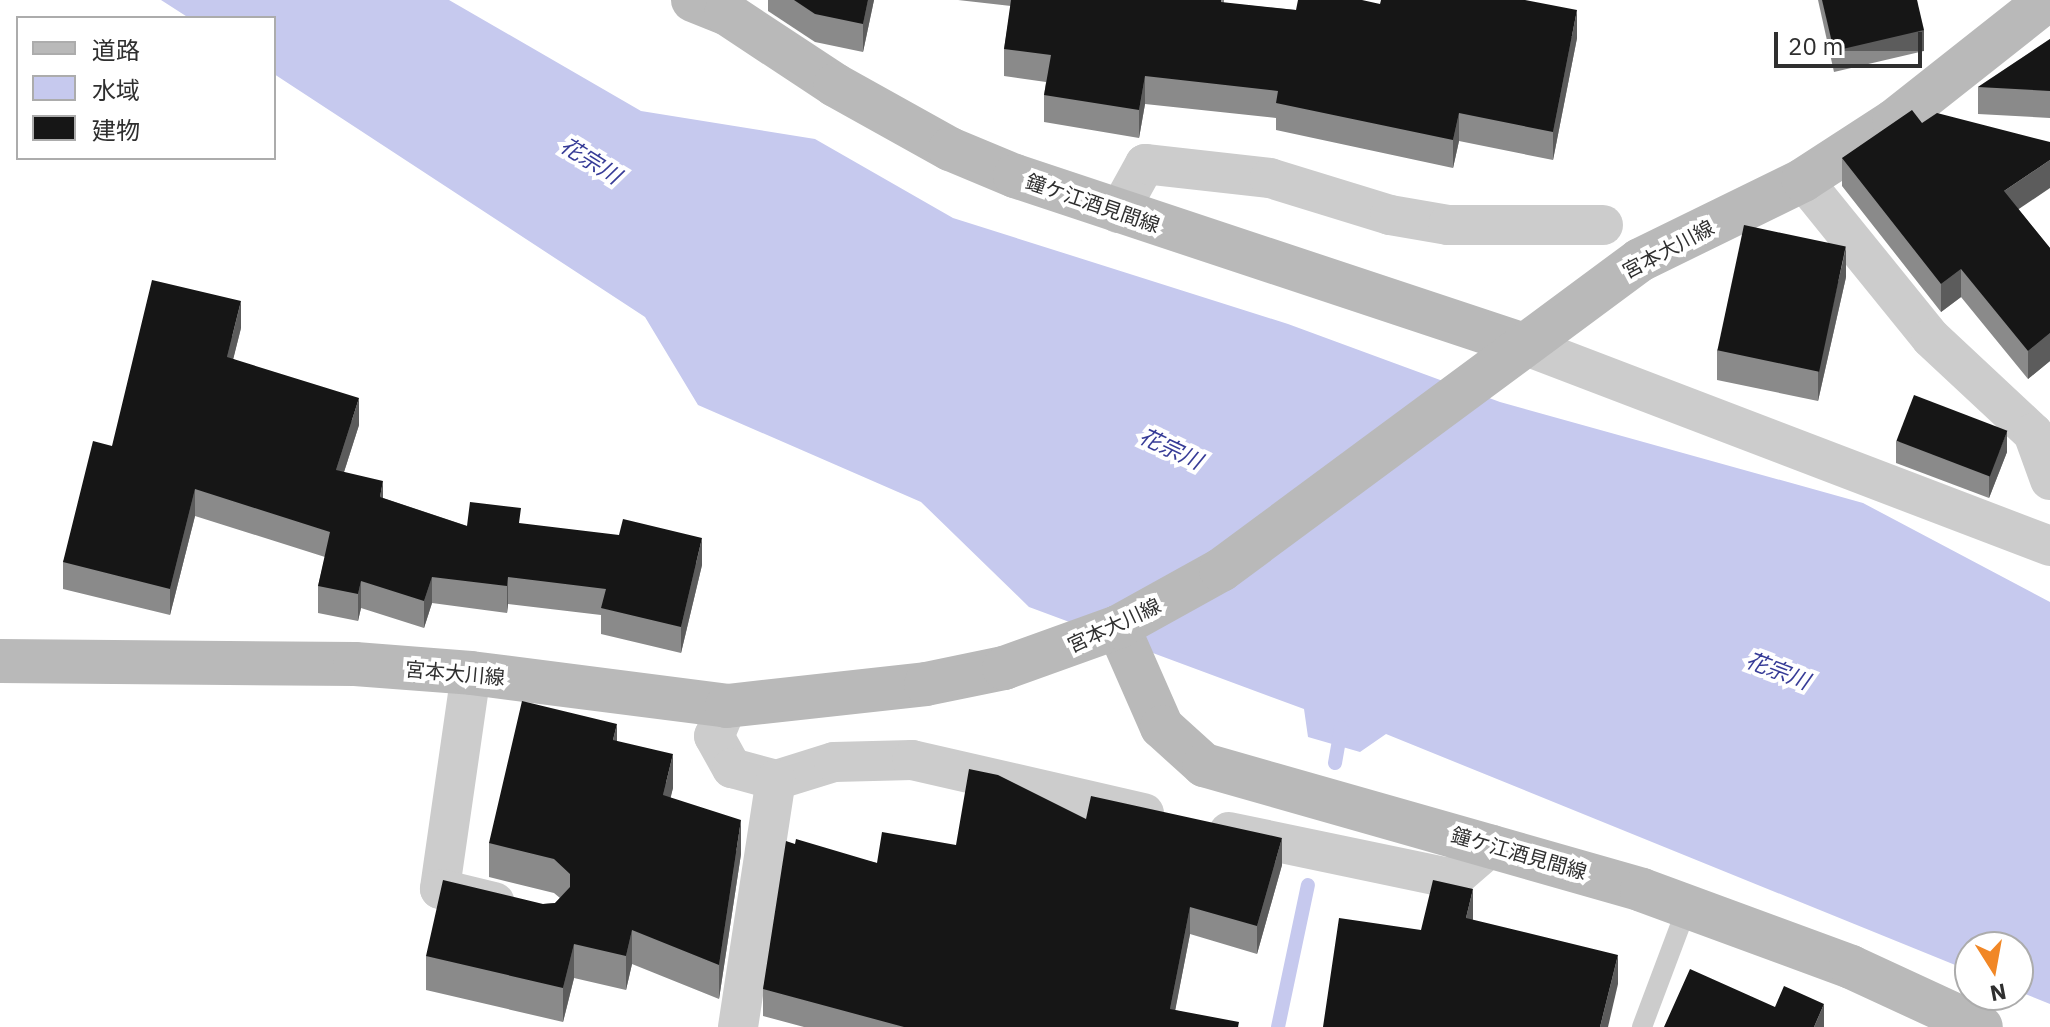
<!DOCTYPE html>
<html>
<head>
<meta charset="utf-8">
<style>
  body { margin:0 }
  #map { position:relative; width:2050px; height:1027px; overflow:hidden; background:#fff; font-family:"IBM Plex Sans","Noto Sans JP",sans-serif }
  div>[style] { position:absolute }
  .water>* { inset:0; background:#c6c9ee }
  .stream>* { height:14px; margin:-7px; padding:0 7px; transform-origin:7px; border-radius:7px; background:#c6c9ee }
  .service>* { height:20px; margin:-10px; padding:0 10px; transform-origin:10px; border-radius:10px; background:#ccc }
  .minor>* { height:40px; margin:-20px; padding:0 20px; transform-origin:20px; border-radius:20px; background:#ccc }
  .secondary>* { height:44px; margin:-22px; padding:0 22px; transform-origin:22px; border-radius:22px; background:#b9b9b9 }
  .wall>* { inset:0; background:#8a8a8a }
  .shaded-wall>* { inset:0; background:#5c5c5c; transform-origin:0 0 }
  .building>* { inset:0; background:#161616; transform-origin:0 0 }
  span { translate:-50% -50%; white-space:nowrap; text-align:center; line-height:1.15; -webkit-text-stroke:8px #fff; paint-order:stroke }
  .street-label { font-size:20px; color:#2f2f2f }
  .water-label { font-size:22px; color:#373c97; font-style:italic }
  .legend { position:absolute; left:16px; top:16px; width:260px; height:144px; box-sizing:border-box; background:#fff; border:2px solid #acacac; margin:0; padding:10px 14px; list-style:none; font-size:24px; color:#2f2f2f }
  .legend li { display:flex; align-items:center; gap:16px; height:40px }
  .legend b { width:40px; border:2px solid #acacac }
  .north { position:absolute; left:1954px; top:931px; width:80px; height:80px; box-sizing:border-box; background:#fff; border:2px solid #acacac; border-radius:50%; rotate:169deg; font-size:22px; font-weight:700; line-height:32px; text-align:center; color:#2f2f2f }
  .north::after { content:''; display:block; margin:auto; width:28px; height:36px; background:#f18726; clip-path:polygon(50% 0,100% 100%,50% 72%,0 100%) }
  .scale { position:absolute; left:1774px; top:32px; width:148px; height:36px; box-sizing:border-box; border:4px solid #2f2f2f; border-top:0; padding-left:10px; font-size:24px; line-height:28px; white-space:nowrap; color:#2f2f2f; -webkit-text-stroke:6px #fff; paint-order:stroke }
</style>
</head>
<body>
<div id="map">
  <div class="water">
    <i style="clip-path:polygon(161px 0,449px 0,641px 111px,815px 139px,953px 218px,1288px 324px,1500px 402px,1863px 503px,2050px 602px,2050px 1004px,2018px 991px,2018px 947px,1970px 947px,1970px 971px,1386px 734px,1360px 752px,1308px 737px,1304px 709px,1029px 607px,921px 502px,698px 405px,645px 317px,274px 74px,274px 18px,189px 18px)"></i>
  </div>
  <div class="stream">
    <i style="left:1335px;top:763px;width:36px;rotate:-80deg"></i>
    <i style="left:1278px;top:1027px;width:145px;rotate:-78.1deg"></i>
  </div>
  <div class="service">
    <i style="left:1642px;top:1027px;width:128px;rotate:-69.4deg"></i>
  </div>
  <div class="minor">
    <i style="left:1803px;top:180px;width:203px;rotate:51deg"></i>
    <i style="left:1931px;top:338px;width:139px;rotate:43deg"></i>
    <i style="left:2033px;top:433px;width:50px;rotate:70.1deg"></i>
    <i style="left:1118px;top:213px;width:56px;rotate:-61.1deg"></i>
    <i style="left:1145px;top:164px;width:126px;rotate:6.4deg"></i>
    <i style="left:1270px;top:178px;width:126px;rotate:17.1deg"></i>
    <i style="left:1390px;top:215px;width:59px;rotate:9.8deg"></i>
    <i style="left:1448px;top:225px;width:155px"></i>
    <i style="left:1521px;top:344px;width:566px;rotate:20.9deg"></i>
    <i style="left:471px;top:673px;width:218px;rotate:98.2deg"></i>
    <i style="left:440px;top:889px;width:56px;rotate:13.5deg"></i>
    <i style="left:727px;top:706px;width:33px;rotate:113deg"></i>
    <i style="left:714px;top:736px;width:37px;rotate:61deg"></i>
    <i style="left:732px;top:768px;width:46px;rotate:15.3deg"></i>
    <i style="left:776px;top:780px;width:61px;rotate:-17.2deg"></i>
    <i style="left:834px;top:762px;width:78px;rotate:-1.5deg"></i>
    <i style="left:912px;top:760px;width:238px;rotate:12.9deg"></i>
    <i style="left:1229px;top:832px;width:229px;rotate:11.8deg"></i>
    <i style="left:1453px;top:879px;width:52px;rotate:-41.1deg"></i>
    <i style="left:738px;top:1027px;width:250px;rotate:-81.3deg"></i>
  </div>
  <div class="secondary">
    <i style="left:693px;top:0;width:35px;rotate:22deg"></i>
    <i style="left:726px;top:13px;width:131px;rotate:33.4deg"></i>
    <i style="left:835px;top:85px;width:132px;rotate:29.1deg"></i>
    <i style="left:950px;top:149px;width:70px;rotate:22.6deg"></i>
    <i style="left:1015px;top:176px;width:533px;rotate:18.37deg"></i>
    <i style="left:1118px;top:627px;width:109px;rotate:66.3deg"></i>
    <i style="left:1162px;top:727px;width:57px;rotate:42.1deg"></i>
    <i style="left:1204px;top:765px;width:455px;rotate:15.9deg"></i>
    <i style="left:1642px;top:890px;width:223px;rotate:20.2deg"></i>
    <i style="left:1851px;top:967px;width:143px;rotate:24.8deg"></i>
    <i style="left:0;top:661px;width:355px;rotate:0.5deg"></i>
    <i style="left:355px;top:664px;width:116px;rotate:4.4deg"></i>
    <i style="left:471px;top:673px;width:258px;rotate:7.3deg"></i>
    <i style="left:727px;top:706px;width:200px;rotate:-6.3deg"></i>
    <i style="left:926px;top:684px;width:80px;rotate:-11.6deg"></i>
    <i style="left:1004px;top:668px;width:121px;rotate:-19.8deg"></i>
    <i style="left:1118px;top:627px;width:118px;rotate:-29deg"></i>
    <i style="left:1221px;top:570px;width:521px;rotate:-36.5deg"></i>
    <i style="left:1640px;top:260px;width:182px;rotate:-26.1deg"></i>
    <i style="left:1803px;top:180px;width:108px;rotate:-33deg"></i>
    <i style="left:1894px;top:121px;width:195px;rotate:-38.3deg"></i>
  </div>
  <div class="wall">
    <i style="clip-path:polygon(768px 0,874px 0,863px 52px,815px 42px,768px 11px)"></i>
    <i style="clip-path:polygon(958px 0,1224px 0,1224px 3px,1296px 10px,1380px 4px,1577px 38px,1553px 160px,1459px 141px,1453px 168px,1276px 130px,1276px 118px,1145px 104px,1139px 138px,1044px 122px,1044px 95px,1046px 82px,1004px 76px,1004px 49px,1011px 6px)"></i>
    <i style="clip-path:polygon(1818px 0,1917px 0,1924px 51px,1834px 72px)"></i>
    <i style="clip-path:polygon(2050px 39px,2050px 118px,1978px 114px,1978px 87px)"></i>
    <i style="clip-path:polygon(1922px 123px,2019px 210px,2050px 248px,2050px 361px,2028px 379px,1961px 297px,1941px 312px,1842px 186px,1842px 158px)"></i>
    <i style="clip-path:polygon(1846px 277px,1818px 401px,1717px 380px,1717px 350px)"></i>
    <i style="clip-path:polygon(241px 328px,233px 359px,359px 425px,344px 472px,383px 498px,467px 526px,521px 524px,702px 565px,681px 653px,601px 634px,601px 615px,508px 604px,507px 613px,432px 603px,424px 628px,361px 608px,358px 621px,318px 613px,318px 586px,325px 557px,195px 516px,170px 615px,63px 589px,63px 562px,112px 446px)"></i>
    <i style="clip-path:polygon(1896px 441px,2007px 452px,1989px 498px,1896px 463px)"></i>
    <i style="clip-path:polygon(617px 741px,673px 788px,670px 798px,741px 854px,719px 999px,632px 964px,626px 990px,574px 978px,563px 1022px,426px 990px,426px 956px,543px 904px,555px 903px,560px 898px,554px 893px,489px 877px,489px 843px)"></i>
    <i style="clip-path:polygon(1086px 819px,1282px 865px,1257px 954px,1190px 934px,1175px 1010px,1239px 1027px,804px 1027px,763px 1016px,763px 989px,795px 844px,877px 863px)"></i>
  </div>
  <div class="shaded-wall">
    <i style="clip-path:polygon(868px 0,874px 0,863px 52px,863px 24px)"></i>
    <i style="clip-path:polygon(1577px 10px,1577px 38px,1553px 160px,1553px 132px)"></i>
    <i style="left:1924px;top:30px;width:21px;height:92px;rotate:90deg"></i>
    <i style="clip-path:polygon(1145px 76px,1145px 104px,1139px 138px,1139px 110px)"></i>
    <i style="clip-path:polygon(1459px 113px,1459px 141px,1453px 168px,1453px 140px)"></i>
    <i style="clip-path:polygon(2050px 160px,2050px 188px,2004px 219px,2004px 191px)"></i>
    <i style="clip-path:polygon(1846px 247px,1846px 277px,1818px 401px,1818px 371px)"></i>
    <i style="clip-path:polygon(1961px 269px,1961px 297px,1941px 312px,1941px 284px)"></i>
    <i style="clip-path:polygon(241px 301px,241px 328px,227px 384px,227px 357px)"></i>
    <i style="clip-path:polygon(2050px 333px,2050px 361px,2028px 379px,2028px 351px)"></i>
    <i style="clip-path:polygon(359px 398px,359px 425px,336px 497px,336px 470px)"></i>
    <i style="clip-path:polygon(2007px 431px,2007px 452px,1989px 498px,1989px 476px)"></i>
    <i style="clip-path:polygon(383px 481px,383px 508px,380px 497px)"></i>
    <i style="clip-path:polygon(195px 489px,195px 516px,170px 615px,170px 589px)"></i>
    <i style="clip-path:polygon(702px 538px,702px 565px,681px 653px,681px 627px)"></i>
    <i style="clip-path:polygon(432px 577px,432px 603px,424px 628px,424px 601px)"></i>
    <i style="clip-path:polygon(508px 577px,508px 604px,507px 613px,507px 586px)"></i>
    <i style="clip-path:polygon(361px 581px,361px 608px,358px 621px,358px 594px)"></i>
    <i style="clip-path:polygon(617px 724px,617px 757px,613px 740px)"></i>
    <i style="clip-path:polygon(673px 754px,673px 788px,663px 829px,663px 795px)"></i>
    <i style="clip-path:polygon(741px 820px,741px 854px,719px 999px,719px 965px)"></i>
    <i style="clip-path:polygon(1282px 838px,1282px 865px,1257px 954px,1257px 926px)"></i>
    <i style="clip-path:polygon(1473px 889px,1473px 919px,1466px 948px,1466px 918px)"></i>
    <i style="clip-path:polygon(1190px 907px,1190px 934px,1172px 1027px,1170px 1009px)"></i>
    <i style="clip-path:polygon(632px 930px,632px 964px,626px 990px,626px 956px)"></i>
    <i style="clip-path:polygon(574px 944px,574px 978px,563px 1022px,563px 988px)"></i>
    <i style="clip-path:polygon(1618px 955px,1618px 984px,1608px 1027px,1600px 1027px)"></i>
    <i style="clip-path:polygon(1824px 1004px,1824px 1027px,1814px 1027px)"></i>
  </div>
  <div class="building">
    <i style="clip-path:polygon(794px 0,868px 0,863px 24px,815px 14px)"></i>
    <i style="clip-path:polygon(1011px 0,1221px 0,1221px 2px,1296px 10px,1298px 0,1362px 0,1380px 4px,1381px 0,1525px 0,1577px 10px,1553px 132px,1459px 113px,1453px 140px,1276px 103px,1278px 91px,1145px 76px,1139px 110px,1044px 95px,1051px 55px,1004px 49px)"></i>
    <i style="clip-path:polygon(1822px 0,1917px 0,1924px 30px,1834px 51px)"></i>
    <i style="clip-path:polygon(2050px 39px,2050px 91px,1978px 87px)"></i>
    <i style="clip-path:polygon(1912px 110px,1922px 123px,1937px 113px,2050px 142px,2050px 160px,2004px 191px,2050px 248px,2050px 333px,2028px 351px,1961px 269px,1941px 284px,1842px 158px)"></i>
    <i style="left:1744px;top:225px;width:104px;height:128px;rotate:12deg"></i>
    <i style="clip-path:polygon(152px 280px,241px 301px,227px 357px,359px 398px,336px 470px,383px 481px,380px 497px,467px 526px,470px 502px,521px 508px,519px 523px,619px 535px,623px 519px,702px 538px,681px 627px,601px 608px,606px 589px,508px 577px,507px 586px,432px 577px,424px 601px,361px 581px,358px 594px,318px 586px,330px 532px,195px 489px,170px 589px,63px 562px,93px 441px,112px 446px)"></i>
    <i style="left:1914px;top:395px;width:100px;height:49px;rotate:21deg"></i>
    <i style="clip-path:polygon(522px 701px,617px 724px,613px 740px,673px 754px,663px 795px,741px 820px,719px 965px,632px 930px,626px 956px,574px 944px,563px 988px,426px 956px,443px 880px,543px 904px,555px 903px,570px 887px,570px 874px,554px 859px,489px 843px)"></i>
    <i style="clip-path:polygon(969px 769px,998px 775px,1086px 819px,1091px 796px,1282px 838px,1257px 926px,1190px 907px,1170px 1009px,1239px 1022px,1238px 1027px,904px 1027px,763px 989px,786px 841px,795px 844px,796px 839px,877px 863px,882px 832px,956px 845px)"></i>
    <i style="clip-path:polygon(1433px 880px,1473px 889px,1466px 918px,1618px 955px,1600px 1027px,1323px 1027px,1339px 918px,1421px 930px)"></i>
    <i style="clip-path:polygon(1690px 969px,1775px 1007px,1784px 986px,1824px 1004px,1814px 1027px,1664px 1027px)"></i>
  </div>
  <div class="street-label">
    <span style="left:1093px;top:203px;rotate:19deg">鐘ケ江酒見間線</span>
    <span style="left:1668px;top:249px;rotate:-28deg">宮本大川線</span>
    <span style="left:1114px;top:625px;rotate:-25deg">宮本大川線</span>
    <span style="left:455px;top:673px;rotate:5deg">宮本大川線</span>
    <span style="left:1519px;top:853px;rotate:16deg">鐘ケ江酒見間線</span>
  </div>
  <div class="water-label">
    <span style="left:591px;top:160px;rotate:32deg">花宗川</span>
    <span style="left:1171px;top:448px;rotate:25deg">花宗川</span>
    <span style="left:1778px;top:670px;rotate:21deg">花宗川</span>
  </div>
  <ul class="legend">
  <li><b style="height:10px;background:#b9b9b9"></b>道路</li>
  <li><b style="height:22px;background:#c6c9ee"></b>水域</li>
  <li><b style="height:22px;background:#161616"></b>建物</li>
  </ul>
  <div class="north">N</div>
  <div class="scale">20 m</div>
</div>
</body>
</html>
